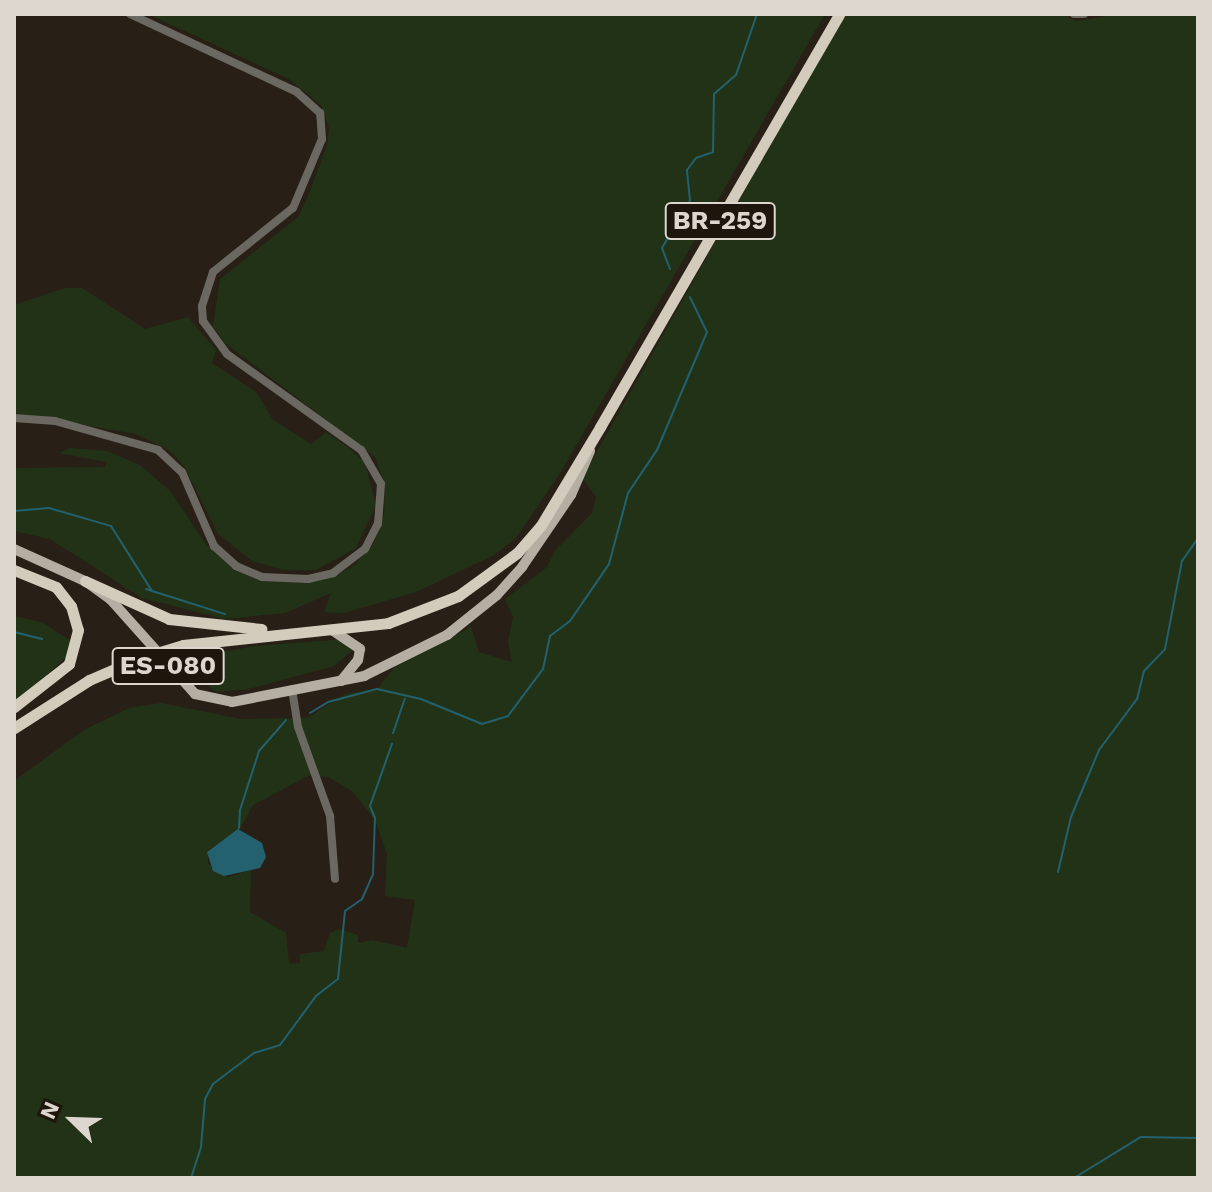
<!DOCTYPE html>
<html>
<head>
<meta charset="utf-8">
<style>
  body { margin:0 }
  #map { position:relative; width:1212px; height:1192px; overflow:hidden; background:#282016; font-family:"Work Sans",sans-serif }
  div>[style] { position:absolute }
  .green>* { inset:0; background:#223217 }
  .water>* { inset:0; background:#23616f }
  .stream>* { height:2px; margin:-1px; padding:0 1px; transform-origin:1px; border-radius:1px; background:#23616f }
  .minor>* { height:8px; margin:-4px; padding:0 4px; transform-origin:4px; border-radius:4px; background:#6b6862 }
  .major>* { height:10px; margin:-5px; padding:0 5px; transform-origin:5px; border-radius:5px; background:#b5afa3 }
  .highway>* { height:11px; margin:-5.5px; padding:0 5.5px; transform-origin:5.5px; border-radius:5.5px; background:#d3ccbd }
  .highway-bridge>* { height:11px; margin:-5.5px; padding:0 5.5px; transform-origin:5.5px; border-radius:5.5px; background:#d3ccbd }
  span { translate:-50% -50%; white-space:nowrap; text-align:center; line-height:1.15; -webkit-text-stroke:8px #1e160d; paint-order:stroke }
  .shield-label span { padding:2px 6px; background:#1e160d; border:2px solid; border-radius:6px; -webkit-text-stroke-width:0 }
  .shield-label { font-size:26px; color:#dcd6cf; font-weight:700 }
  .frame { position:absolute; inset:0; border:16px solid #dcd6cf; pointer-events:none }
  .north { position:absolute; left:32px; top:1080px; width:80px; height:80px; -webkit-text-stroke:6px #1e160d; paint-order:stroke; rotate:293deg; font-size:22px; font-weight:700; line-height:32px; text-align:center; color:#dcd6cf }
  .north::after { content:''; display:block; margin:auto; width:28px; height:36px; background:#dcd6cf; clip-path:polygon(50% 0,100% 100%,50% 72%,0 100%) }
</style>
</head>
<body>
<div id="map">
  <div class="green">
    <i style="clip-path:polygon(148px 14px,825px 14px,559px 475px,516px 538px,494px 555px,416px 592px,344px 613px,324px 612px,331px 593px,285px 613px,225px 619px,142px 598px,50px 539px,14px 531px,14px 468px,105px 467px,107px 462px,59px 453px,70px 448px,107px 451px,140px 465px,171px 492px,207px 546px,257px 576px,328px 578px,354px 566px,373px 544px,384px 515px,385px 484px,375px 457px,225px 343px,213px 326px,220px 279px,298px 217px,309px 194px,327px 145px,329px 128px,321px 105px,289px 79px)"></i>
    <i style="clip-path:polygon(evenodd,844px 14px,1070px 14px,1068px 18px,1078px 21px,1119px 14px,1198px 14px,1198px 1178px,14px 1178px,14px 781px,84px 730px,129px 708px,161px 703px,241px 719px,307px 718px,345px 694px,378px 688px,397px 664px,471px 627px,479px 652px,512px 662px,508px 642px,513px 617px,505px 599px,547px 567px,555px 551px,592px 513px,596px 497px,582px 478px,844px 14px,310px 775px,328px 777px,352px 791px,375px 820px,387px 854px,385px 896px,415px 900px,407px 948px,373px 940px,358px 943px,358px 935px,339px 929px,330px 933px,324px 951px,300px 954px,300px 963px,289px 964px,286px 933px,250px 912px,251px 870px,228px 877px,208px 864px,208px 850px,240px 829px,253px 805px,310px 775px)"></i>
    <i style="clip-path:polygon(65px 288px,82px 288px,145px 329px,188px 317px,216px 350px,212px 363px,257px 393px,273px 420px,311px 444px,326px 432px,350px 449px,365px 463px,376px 505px,356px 548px,316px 570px,283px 570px,252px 561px,218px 534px,184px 466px,169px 450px,136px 434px,14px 413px,14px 305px)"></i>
    <i style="clip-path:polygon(14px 616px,44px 623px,78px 646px,14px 705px)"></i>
    <i style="clip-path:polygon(345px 639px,354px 649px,334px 666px,249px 689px,216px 692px,177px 660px,255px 646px)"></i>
  </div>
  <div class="water">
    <i style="clip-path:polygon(238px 829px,262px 843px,266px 857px,260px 868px,224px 876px,213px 871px,207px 852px)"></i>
  </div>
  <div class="stream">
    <i style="left:670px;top:269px;width:22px;rotate:-111deg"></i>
    <i style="left:662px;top:248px;width:56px;rotate:-59.7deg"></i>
    <i style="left:690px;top:200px;width:30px;rotate:-96deg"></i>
    <i style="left:687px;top:170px;width:15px;rotate:-53deg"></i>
    <i style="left:696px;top:158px;width:18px;rotate:-19deg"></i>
    <i style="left:713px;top:152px;width:58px;rotate:-89deg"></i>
    <i style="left:714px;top:94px;width:29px;rotate:-41deg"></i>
    <i style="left:736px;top:75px;width:65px;rotate:-71deg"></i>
    <i style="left:14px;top:511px;width:35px;rotate:-5deg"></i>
    <i style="left:49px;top:508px;width:65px;rotate:16.2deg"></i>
    <i style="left:111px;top:526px;width:77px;rotate:57.8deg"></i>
    <i style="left:146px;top:589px;width:83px;rotate:17.6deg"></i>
    <i style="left:14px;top:632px;width:29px;rotate:14deg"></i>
    <i style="left:310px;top:713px;width:21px;rotate:-31deg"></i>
    <i style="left:328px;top:702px;width:51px;rotate:-14.9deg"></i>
    <i style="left:377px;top:689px;width:45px;rotate:12.8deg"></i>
    <i style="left:421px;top:699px;width:66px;rotate:22.3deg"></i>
    <i style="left:482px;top:724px;width:27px;rotate:-17deg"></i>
    <i style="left:508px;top:716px;width:59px;rotate:-53.3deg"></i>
    <i style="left:543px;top:669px;width:34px;rotate:-78deg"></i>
    <i style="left:550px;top:636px;width:25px;rotate:-37deg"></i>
    <i style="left:570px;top:621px;width:69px;rotate:-55.6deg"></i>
    <i style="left:609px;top:564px;width:73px;rotate:-75deg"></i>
    <i style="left:628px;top:493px;width:52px;rotate:-56deg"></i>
    <i style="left:657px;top:450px;width:128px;rotate:-67deg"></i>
    <i style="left:707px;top:332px;width:39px;rotate:-116deg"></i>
    <i style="left:393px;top:733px;width:36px;rotate:-71deg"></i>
    <i style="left:239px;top:828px;width:18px;rotate:-87deg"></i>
    <i style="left:240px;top:810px;width:62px;rotate:-72.1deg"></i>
    <i style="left:259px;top:751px;width:41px;rotate:-48.9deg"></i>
    <i style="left:1058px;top:872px;width:57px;rotate:-76.7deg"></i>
    <i style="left:1071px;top:817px;width:73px;rotate:-67.3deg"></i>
    <i style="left:1099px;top:750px;width:64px;rotate:-53.3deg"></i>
    <i style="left:1137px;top:699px;width:29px;rotate:-76deg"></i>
    <i style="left:1144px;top:671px;width:30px;rotate:-46deg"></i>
    <i style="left:1165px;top:649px;width:90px;rotate:-79.1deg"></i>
    <i style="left:1182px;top:561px;width:28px;rotate:-55deg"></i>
    <i style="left:191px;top:1178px;width:33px;rotate:-72deg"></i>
    <i style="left:201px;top:1147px;width:48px;rotate:-85.2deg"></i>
    <i style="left:205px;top:1099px;width:17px;rotate:-62deg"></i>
    <i style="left:213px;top:1084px;width:51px;rotate:-37.1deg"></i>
    <i style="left:254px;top:1053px;width:27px;rotate:-17deg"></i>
    <i style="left:280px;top:1045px;width:61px;rotate:-53.7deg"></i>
    <i style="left:316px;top:996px;width:28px;rotate:-38deg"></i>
    <i style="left:338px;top:979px;width:68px;rotate:-84.1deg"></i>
    <i style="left:345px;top:911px;width:21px;rotate:-35deg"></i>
    <i style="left:362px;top:899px;width:27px;rotate:-66deg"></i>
    <i style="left:373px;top:874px;width:56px;rotate:-88deg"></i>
    <i style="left:375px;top:818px;width:13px;rotate:-113deg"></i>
    <i style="left:370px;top:806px;width:66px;rotate:-70.5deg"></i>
    <i style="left:1074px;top:1178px;width:79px;rotate:-31.5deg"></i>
    <i style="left:1141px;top:1137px;width:57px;rotate:1deg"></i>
  </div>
  <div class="minor">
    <i style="left:1074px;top:14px;width:10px"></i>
    <i style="left:14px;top:418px;width:41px;rotate:4.2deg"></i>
    <i style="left:55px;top:421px;width:107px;rotate:15.7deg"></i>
    <i style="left:158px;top:450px;width:33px;rotate:43deg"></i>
    <i style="left:182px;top:472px;width:81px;rotate:66.6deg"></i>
    <i style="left:214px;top:546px;width:30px;rotate:42deg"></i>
    <i style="left:236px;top:566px;width:28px;rotate:23deg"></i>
    <i style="left:262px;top:577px;width:46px;rotate:2.5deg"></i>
    <i style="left:308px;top:579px;width:26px;rotate:-13deg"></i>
    <i style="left:333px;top:573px;width:40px;rotate:-37deg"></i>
    <i style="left:365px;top:549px;width:28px;rotate:-63deg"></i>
    <i style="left:378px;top:524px;width:40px;rotate:-85.7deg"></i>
    <i style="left:381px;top:484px;width:39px;rotate:-120deg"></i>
    <i style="left:361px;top:450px;width:165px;rotate:-144.4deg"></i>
    <i style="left:227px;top:354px;width:41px;rotate:-126deg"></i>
    <i style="left:203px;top:321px;width:15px;rotate:-94deg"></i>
    <i style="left:202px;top:306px;width:36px;rotate:-72deg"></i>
    <i style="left:213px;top:272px;width:102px;rotate:-38.7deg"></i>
    <i style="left:293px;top:208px;width:75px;rotate:-67.2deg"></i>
    <i style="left:322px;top:139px;width:26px;rotate:-94deg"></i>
    <i style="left:320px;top:113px;width:31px;rotate:-138deg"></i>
    <i style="left:297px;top:92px;width:184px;rotate:-155deg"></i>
    <i style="left:292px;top:689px;width:38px;rotate:81deg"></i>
    <i style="left:298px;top:727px;width:95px;rotate:70.2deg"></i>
    <i style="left:330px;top:816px;width:63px;rotate:85.5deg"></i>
  </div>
  <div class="major">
    <i style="left:14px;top:549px;width:78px;rotate:24.3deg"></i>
    <i style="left:85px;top:581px;width:32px;rotate:36deg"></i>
    <i style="left:111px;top:600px;width:126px;rotate:48.2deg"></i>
    <i style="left:195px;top:694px;width:38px;rotate:12deg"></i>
    <i style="left:232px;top:702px;width:135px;rotate:-11.1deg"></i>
    <i style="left:364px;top:676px;width:93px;rotate:-26.3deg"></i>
    <i style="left:447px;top:635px;width:64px;rotate:-38.7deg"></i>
    <i style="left:497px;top:595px;width:38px;rotate:-48deg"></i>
    <i style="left:522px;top:567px;width:87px;rotate:-55.8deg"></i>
    <i style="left:571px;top:495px;width:48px;rotate:-66.6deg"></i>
    <i style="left:332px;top:630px;width:34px;rotate:34deg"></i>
    <i style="left:360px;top:649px;width:11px;rotate:100deg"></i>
    <i style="left:358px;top:660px;width:27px;rotate:129deg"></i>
  </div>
  <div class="highway">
    <i style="left:14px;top:570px;width:45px;rotate:22deg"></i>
    <i style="left:56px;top:587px;width:24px;rotate:52deg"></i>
    <i style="left:71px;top:606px;width:25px;rotate:74deg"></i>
    <i style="left:78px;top:630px;width:35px;rotate:105deg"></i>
    <i style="left:69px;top:664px;width:70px;rotate:142deg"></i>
    <i style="left:85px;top:581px;width:92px;rotate:24.3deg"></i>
    <i style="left:169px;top:619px;width:93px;rotate:6.2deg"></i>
    <i style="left:183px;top:645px;width:206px;rotate:-6.1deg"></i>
    <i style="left:388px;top:623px;width:75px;rotate:-21.1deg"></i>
    <i style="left:458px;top:596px;width:73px;rotate:-36.1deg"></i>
    <i style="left:517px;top:553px;width:35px;rotate:-49deg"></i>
    <i style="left:540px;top:527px;width:117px;rotate:-59deg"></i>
    <i style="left:600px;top:427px;width:477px;rotate:-59.9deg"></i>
    <i style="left:14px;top:728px;width:89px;rotate:-32.6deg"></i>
    <i style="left:89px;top:680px;width:56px;rotate:-23.3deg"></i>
  </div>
  <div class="highway-bridge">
    <i style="left:140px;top:658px;width:45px;rotate:-16.8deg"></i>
  </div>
  <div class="shield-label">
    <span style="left:720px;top:221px">BR-259</span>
    <span style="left:168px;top:666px">ES-080</span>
  </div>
  <div class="frame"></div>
  <div class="north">N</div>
</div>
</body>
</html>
